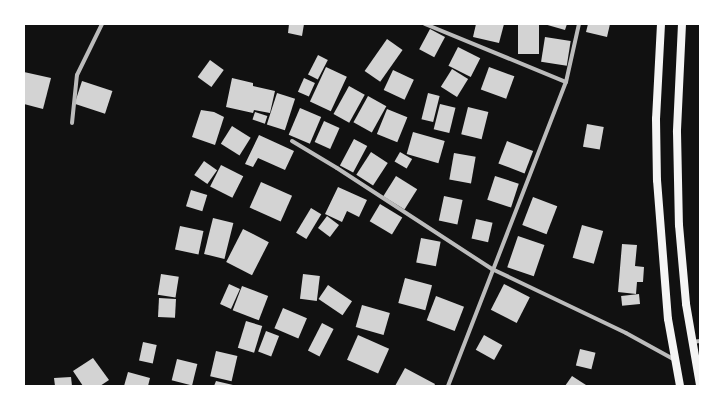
<!DOCTYPE html>
<html>
<head>
<meta charset="utf-8">
<style>
  body { margin:0 }
  #map { position:relative; width:724px; height:410px; overflow:hidden; background:#111; font-family:"Nunito Sans",sans-serif }
  div>[style] { position:absolute }
  .building>* { inset:0; background:#d3d3d3; transform-origin:0 0 }
  .minor>* { height:4px; margin:-2px; padding:0 2px; transform-origin:2px; border-radius:2px; background:#bcbcbc }
  .secondary>* { height:8px; margin:-4px; padding:0 4px; transform-origin:4px; border-radius:4px; background:#f5f5f5 }
  span { translate:-50% -50%; white-space:nowrap; text-align:center; line-height:1.15; -webkit-text-stroke:3px #fff; paint-order:stroke }
  .frame { position:absolute; inset:0; border:25px solid #fff; pointer-events:none }
</style>
</head>
<body>
<div id="map">
  <div class="building">
    <i style="clip-path:polygon(289px 24px,304px 24px,302px 36px,288px 33px)"></i>
    <i style="clip-path:polygon(476px 24px,504px 24px,499px 43px,473px 37px)"></i>
    <i style="left:518px;top:24px;width:21px;height:30px"></i>
    <i style="clip-path:polygon(544px 24px,567px 24px,565px 30px)"></i>
    <i style="clip-path:polygon(588px 24px,610px 24px,607px 37px,586px 32px)"></i>
    <i style="left:430px;top:29px;width:17px;height:23px;rotate:28deg"></i>
    <i style="left:545px;top:37px;width:26px;height:25px;rotate:9deg"></i>
    <i style="left:387px;top:39px;width:19px;height:39px;rotate:35deg"></i>
    <i style="left:458px;top:47px;width:25px;height:21px;rotate:27deg"></i>
    <i style="left:318px;top:55px;width:11px;height:22px;rotate:27deg"></i>
    <i style="left:210px;top:60px;width:17px;height:21px;rotate:36deg"></i>
    <i style="left:326px;top:67px;width:23px;height:38px;rotate:25deg"></i>
    <i style="left:489px;top:67px;width:27px;height:24px;rotate:20deg"></i>
    <i style="left:452px;top:69px;width:19px;height:21px;rotate:32deg"></i>
    <i style="left:393px;top:70px;width:23px;height:22px;rotate:25deg"></i>
    <i style="clip-path:polygon(24px 72px,51px 78px,43px 109px,24px 104px)"></i>
    <i style="clip-path:polygon(232px 78px,253px 83px,253px 86px,275px 91px,270px 113px,254px 110px,253px 113px,226px 107px)"></i>
    <i style="left:304px;top:78px;width:12px;height:15px;rotate:24deg"></i>
    <i style="left:82px;top:81px;width:32px;height:24px;rotate:18deg"></i>
    <i style="left:349px;top:86px;width:18px;height:32px;rotate:29deg"></i>
    <i style="left:277px;top:93px;width:19px;height:33px;rotate:18deg"></i>
    <i style="left:428px;top:93px;width:12px;height:27px;rotate:14deg"></i>
    <i style="left:368px;top:96px;width:21px;height:30px;rotate:29deg"></i>
    <i style="left:440px;top:104px;width:16px;height:26px;rotate:14deg"></i>
    <i style="left:468px;top:107px;width:21px;height:28px;rotate:14deg"></i>
    <i style="left:300px;top:108px;width:23px;height:29px;rotate:23deg"></i>
    <i style="left:387px;top:109px;width:22px;height:27px;rotate:22deg"></i>
    <i style="clip-path:polygon(201px 110px,214px 112px,224px 117px,215px 145px,192px 137px)"></i>
    <i style="left:255px;top:112px;width:13px;height:8px;rotate:18deg"></i>
    <i style="left:324px;top:121px;width:17px;height:23px;rotate:24deg"></i>
    <i style="left:587px;top:124px;width:17px;height:23px;rotate:10deg"></i>
    <i style="left:232px;top:126px;width:22px;height:21px;rotate:32deg"></i>
    <i style="left:413px;top:132px;width:33px;height:23px;rotate:16deg"></i>
    <i style="clip-path:polygon(259px 135px,294px 151px,285px 170px,258px 158px,253px 167px,245px 164px)"></i>
    <i style="left:354px;top:139px;width:15px;height:30px;rotate:28deg"></i>
    <i style="left:507px;top:141px;width:28px;height:24px;rotate:21deg"></i>
    <i style="left:371px;top:152px;width:20px;height:27px;rotate:33deg"></i>
    <i style="left:400px;top:152px;width:14px;height:11px;rotate:30deg"></i>
    <i style="left:454px;top:153px;width:22px;height:27px;rotate:10deg"></i>
    <i style="left:204px;top:161px;width:16px;height:17px;rotate:35deg"></i>
    <i style="left:221px;top:165px;width:25px;height:24px;rotate:27deg"></i>
    <i style="left:396px;top:176px;width:25px;height:24px;rotate:32deg"></i>
    <i style="left:495px;top:176px;width:25px;height:25px;rotate:18deg"></i>
    <i style="left:261px;top:182px;width:34px;height:28px;rotate:24deg"></i>
    <i style="clip-path:polygon(338px 187px,367px 200px,359px 217px,347px 211px,342px 222px,325px 214px)"></i>
    <i style="left:191px;top:190px;width:17px;height:17px;rotate:17deg"></i>
    <i style="left:444px;top:196px;width:19px;height:25px;rotate:12deg"></i>
    <i style="left:533px;top:197px;width:26px;height:30px;rotate:21deg"></i>
    <i style="left:380px;top:204px;width:26px;height:20px;rotate:31deg"></i>
    <i style="left:311px;top:208px;width:12px;height:29px;rotate:31deg"></i>
    <i style="left:327px;top:216px;width:15px;height:15px;rotate:37deg"></i>
    <i style="left:213px;top:218px;width:21px;height:37px;rotate:14deg"></i>
    <i style="left:476px;top:219px;width:17px;height:20px;rotate:13deg"></i>
    <i style="left:582px;top:225px;width:22px;height:34px;rotate:16deg"></i>
    <i style="left:180px;top:226px;width:24px;height:24px;rotate:12deg"></i>
    <i style="left:243px;top:229px;width:29px;height:37px;rotate:27deg"></i>
    <i style="left:518px;top:236px;width:28px;height:33px;rotate:19deg"></i>
    <i style="left:421px;top:238px;width:20px;height:25px;rotate:11deg"></i>
    <i style="clip-path:polygon(622px 244px,637px 245px,635px 266px,644px 267px,643px 282px,637px 282px,636px 294px,618px 292px)"></i>
    <i style="left:161px;top:274px;width:18px;height:21px;rotate:9deg"></i>
    <i style="left:303px;top:274px;width:17px;height:25px;rotate:7deg"></i>
    <i style="left:405px;top:278px;width:28px;height:26px;rotate:15deg"></i>
    <i style="left:229px;top:284px;width:12px;height:22px;rotate:24deg"></i>
    <i style="left:504px;top:284px;width:29px;height:29px;rotate:27deg"></i>
    <i style="left:328px;top:285px;width:29px;height:17px;rotate:34deg"></i>
    <i style="left:242px;top:286px;width:28px;height:26px;rotate:21deg"></i>
    <i style="left:639px;top:294px;width:10px;height:18px;rotate:84deg"></i>
    <i style="left:436px;top:296px;width:30px;height:26px;rotate:21deg"></i>
    <i style="left:159px;top:298px;width:17px;height:19px;rotate:3deg"></i>
    <i style="left:362px;top:305px;width:29px;height:23px;rotate:16deg"></i>
    <i style="left:283px;top:308px;width:26px;height:22px;rotate:23deg"></i>
    <i style="left:246px;top:321px;width:17px;height:28px;rotate:17deg"></i>
    <i style="left:322px;top:323px;width:13px;height:31px;rotate:27deg"></i>
    <i style="left:266px;top:331px;width:14px;height:22px;rotate:21deg"></i>
    <i style="left:358px;top:335px;width:34px;height:27px;rotate:24deg"></i>
    <i style="left:484px;top:335px;width:21px;height:17px;rotate:29deg"></i>
    <i style="left:143px;top:342px;width:14px;height:19px;rotate:12deg"></i>
    <i style="left:580px;top:349px;width:16px;height:17px;rotate:14deg"></i>
    <i style="left:216px;top:351px;width:22px;height:26px;rotate:13deg"></i>
    <i style="clip-path:polygon(93px 358px,109px 380px,100px 386px,83px 386px,73px 371px)"></i>
    <i style="left:177px;top:359px;width:21px;height:22px;rotate:14deg"></i>
    <i style="clip-path:polygon(405px 368px,435px 384px,434px 386px,395px 386px)"></i>
    <i style="clip-path:polygon(128px 372px,150px 378px,148px 386px,124px 386px)"></i>
    <i style="clip-path:polygon(572px 376px,586px 385px,585px 386px,565px 386px)"></i>
    <i style="clip-path:polygon(71px 377px,72px 386px,55px 386px,54px 378px)"></i>
    <i style="clip-path:polygon(216px 381px,233px 385px,233px 386px,214px 386px)"></i>
  </div>
  <div class="minor">
    <i style="left:425px;top:24px;width:152px;rotate:22.4deg"></i>
    <i style="left:72px;top:123px;width:48px;rotate:-84.1deg"></i>
    <i style="left:77px;top:75px;width:57px;rotate:-63.9deg"></i>
    <i style="left:292px;top:141px;width:52px;rotate:31deg"></i>
    <i style="left:337px;top:168px;width:185px;rotate:33.1deg"></i>
    <i style="left:492px;top:269px;width:148px;rotate:25.5deg"></i>
    <i style="left:626px;top:333px;width:56px;rotate:28.9deg"></i>
    <i style="left:692px;top:342px;width:8px;rotate:-7deg"></i>
    <i style="left:448px;top:386px;width:326px;rotate:-68.8deg"></i>
    <i style="left:566px;top:82px;width:59px;rotate:-77.4deg"></i>
  </div>
  <div class="secondary">
    <i style="left:661px;top:24px;width:95px;rotate:93deg"></i>
    <i style="left:656px;top:119px;width:61px;rotate:89.1deg"></i>
    <i style="left:657px;top:180px;width:139px;rotate:85.5deg"></i>
    <i style="left:668px;top:319px;width:68px;rotate:79.8deg"></i>
    <i style="left:682px;top:24px;width:108px;rotate:92.7deg"></i>
    <i style="left:677px;top:132px;width:93px;rotate:88.8deg"></i>
    <i style="left:679px;top:225px;width:79px;rotate:84.9deg"></i>
    <i style="left:686px;top:304px;width:82px;rotate:80.2deg"></i>
  </div>
  <div class="frame"></div>
</div>
</body>
</html>
